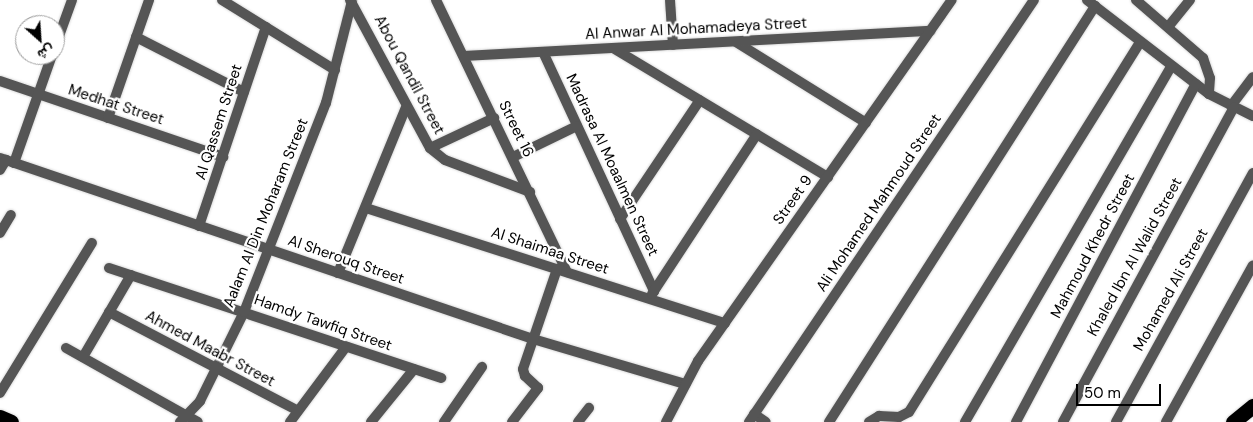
<!DOCTYPE html>
<html>
<head>
<meta charset="utf-8">
<style>
  body { margin:0 }
  #map { position:relative; width:1253px; height:422px; overflow:hidden; background:#fff; font-family:"DM Sans",Vazirmatn,sans-serif }
  div>[style] { position:absolute }
  .roads { filter:drop-shadow(0 0 1px #dbdbdb) drop-shadow(0 0 1px #dbdbdb) }
  .street>* { height:10px; margin:-5px; padding:0 5px; transform-origin:5px; border-radius:5px; background:#555 }
  .highway>* { height:15px; margin:-7.5px; padding:0 7.5px; transform-origin:7.5px; border-radius:7.5px; background:#000 }
  span { translate:-50% -50%; white-space:nowrap; text-align:center; line-height:1.15; -webkit-text-stroke:4.5px #fff; paint-order:stroke }
  .street-label { font-size:15px; color:#000 }
  .north { position:absolute; left:15px; top:15px; width:50px; height:50px; box-sizing:border-box; background:#fff; border:1px solid #999; border-radius:50%; rotate:154deg; font-size:14px; font-weight:700; line-height:20px; text-align:center; color:#000 }
  .north::after { content:''; display:block; margin:auto; width:18px; height:22px; background:#000; clip-path:polygon(50% 0,100% 100%,50% 72%,0 100%) }
  .scale { position:absolute; left:1076px; top:384px; width:85px; height:22px; box-sizing:border-box; border:2px solid #000; border-top:0; padding-left:6px; font-size:15px; line-height:18px; white-space:nowrap; color:#000; -webkit-text-stroke:4px #fff; paint-order:stroke }
</style>
</head>
<body>
<div id="map">
  <div class="roads">
    <div class="street">
      <i style="left:222px;top:0;width:133px;rotate:31.8deg"></i>
      <i style="left:350px;top:0;width:168px;rotate:61.6deg"></i>
      <i style="left:430px;top:148px;width:19px;rotate:39deg"></i>
      <i style="left:445px;top:160px;width:91px;rotate:20.6deg"></i>
      <i style="left:436px;top:0;width:302px;rotate:64.3deg"></i>
      <i style="left:670px;top:0;width:45px;rotate:86.2deg"></i>
      <i style="left:1087px;top:0;width:154px;rotate:37.6deg"></i>
      <i style="left:1209px;top:94px;width:49px;rotate:26.6deg"></i>
      <i style="left:1136px;top:0;width:89px;rotate:40.9deg"></i>
      <i style="left:1203px;top:58px;width:21px;rotate:71deg"></i>
      <i style="left:1210px;top:78px;width:16px;rotate:94deg"></i>
      <i style="left:1168px;top:27px;width:35px;rotate:-51deg"></i>
      <i style="left:136px;top:37px;width:121px;rotate:27deg"></i>
      <i style="left:736px;top:42px;width:153px;rotate:31.9deg"></i>
      <i style="left:55px;top:47px;width:50px;rotate:-70.1deg"></i>
      <i style="left:613px;top:48px;width:251px;rotate:31deg"></i>
      <i style="left:543px;top:52px;width:264px;rotate:65.1deg"></i>
      <i style="left:464px;top:56px;width:467px;rotate:-3.1deg"></i>
      <i style="left:0;top:81px;width:236px;rotate:18.8deg"></i>
      <i style="left:1231px;top:106px;width:36px;rotate:-53deg"></i>
      <i style="left:108px;top:118px;width:125px;rotate:-70.8deg"></i>
      <i style="left:430px;top:148px;width:71px;rotate:-25.1deg"></i>
      <i style="left:513px;top:157px;width:71px;rotate:-25.8deg"></i>
      <i style="left:0;top:158px;width:563px;rotate:18.76deg"></i>
      <i style="left:533px;top:339px;width:159px;rotate:16.5deg"></i>
      <i style="left:14px;top:163px;width:114px;rotate:-70.6deg"></i>
      <i style="left:0;top:170px;width:12px;rotate:-59deg"></i>
      <i style="left:366px;top:208px;width:377px;rotate:17.8deg"></i>
      <i style="left:620px;top:219px;width:143px;rotate:-56.1deg"></i>
      <i style="left:199px;top:226px;width:210px;rotate:-71.4deg"></i>
      <i style="left:0;top:233px;width:21px;rotate:-59deg"></i>
      <i style="left:109px;top:268px;width:350px;rotate:18.3deg"></i>
      <i style="left:338px;top:273px;width:179px;rotate:-67.7deg"></i>
      <i style="left:652px;top:294px;width:191px;rotate:-56.7deg"></i>
      <i style="left:109px;top:312px;width:213px;rotate:27.6deg"></i>
      <i style="left:66px;top:348px;width:151px;rotate:29.3deg"></i>
      <i style="left:83px;top:357px;width:95px;rotate:-59.7deg"></i>
      <i style="left:0;top:393px;width:176px;rotate:-58.5deg"></i>
      <i style="left:754px;top:414px;width:14px;rotate:34deg"></i>
      <i style="left:180px;top:422px;width:29px;rotate:-46deg"></i>
      <i style="left:200px;top:401px;width:99px;rotate:-63.7deg"></i>
      <i style="left:244px;top:312px;width:225px;rotate:-68.6deg"></i>
      <i style="left:326px;top:103px;width:105px;rotate:-75.7deg"></i>
      <i style="left:290px;top:422px;width:94px;rotate:-53.3deg"></i>
      <i style="left:371px;top:422px;width:68px;rotate:-50.9deg"></i>
      <i style="left:444px;top:422px;width:67px;rotate:-55.4deg"></i>
      <i style="left:512px;top:422px;width:43px;rotate:-52.6deg"></i>
      <i style="left:538px;top:388px;width:18px;rotate:-137deg"></i>
      <i style="left:525px;top:376px;width:7px;rotate:-106deg"></i>
      <i style="left:523px;top:369px;width:106px;rotate:-71.2deg"></i>
      <i style="left:578px;top:422px;width:18px;rotate:-52deg"></i>
      <i style="left:666px;top:422px;width:69px;rotate:-62.3deg"></i>
      <i style="left:698px;top:361px;width:441px;rotate:-54.9deg"></i>
      <i style="left:749px;top:422px;width:509px;rotate:-55.97deg"></i>
      <i style="left:829px;top:422px;width:494px;rotate:-57.4deg"></i>
      <i style="left:869px;top:422px;width:12px;rotate:-31deg"></i>
      <i style="left:879px;top:416px;width:20px;rotate:3deg"></i>
      <i style="left:899px;top:417px;width:11px;rotate:-27deg"></i>
      <i style="left:909px;top:412px;width:436px;rotate:-58deg"></i>
      <i style="left:965px;top:422px;width:411px;rotate:-59.9deg"></i>
      <i style="left:1016px;top:422px;width:383px;rotate:-62deg"></i>
      <i style="left:1063px;top:422px;width:358px;rotate:-61.5deg"></i>
      <i style="left:1116px;top:422px;width:284px;rotate:-61.2deg"></i>
      <i style="left:1166px;top:422px;width:179px;rotate:-61deg"></i>
    </div>
    <div class="highway">
      <i style="left:0;top:417px;width:12px;rotate:24deg"></i>
      <i style="left:1233px;top:422px;width:26px;rotate:-39deg"></i>
    </div>
  </div>
  <div class="street-label">
    <span style="left:696px;top:29px;rotate:-3deg">Al Anwar Al Mohamadeya Street</span>
    <span style="left:409px;top:75px;rotate:62deg">Abou Qandil Street</span>
    <span style="left:116px;top:105px;rotate:18deg">Medhat Street</span>
    <span style="left:219px;top:122px;rotate:-72deg">Al Qassem Street</span>
    <span style="left:516px;top:129px;rotate:64deg">Street 16</span>
    <span style="left:612px;top:165px;rotate:65deg">Madrasa Al Moaalmen Street</span>
    <span style="left:793px;top:200px;rotate:-55deg">Street 9</span>
    <span style="left:879px;top:203px;rotate:-56deg">Ali Mohamed Mahmoud Street</span>
    <span style="left:266px;top:213px;rotate:-68deg">Aalam Al Din Moharam Street</span>
    <span style="left:1093px;top:246px;rotate:-62deg">Mahmoud Khedr Street</span>
    <span style="left:550px;top:251px;rotate:18deg">Al Shaimaa Street</span>
    <span style="left:1135px;top:257px;rotate:-61deg">Khaled Ibn Al Walid Street</span>
    <span style="left:346px;top:260px;rotate:19deg">Al Sherouq Street</span>
    <span style="left:1171px;top:290px;rotate:-61deg">Mohamed Ali Street</span>
    <span style="left:323px;top:323px;rotate:19deg">Hamdy Tawfiq Street</span>
    <span style="left:210px;top:349px;rotate:28deg">Ahmed Maabr Street</span>
  </div>
  <div class="north">ش</div>
  <div class="scale">50 m</div>
</div>
</body>
</html>
